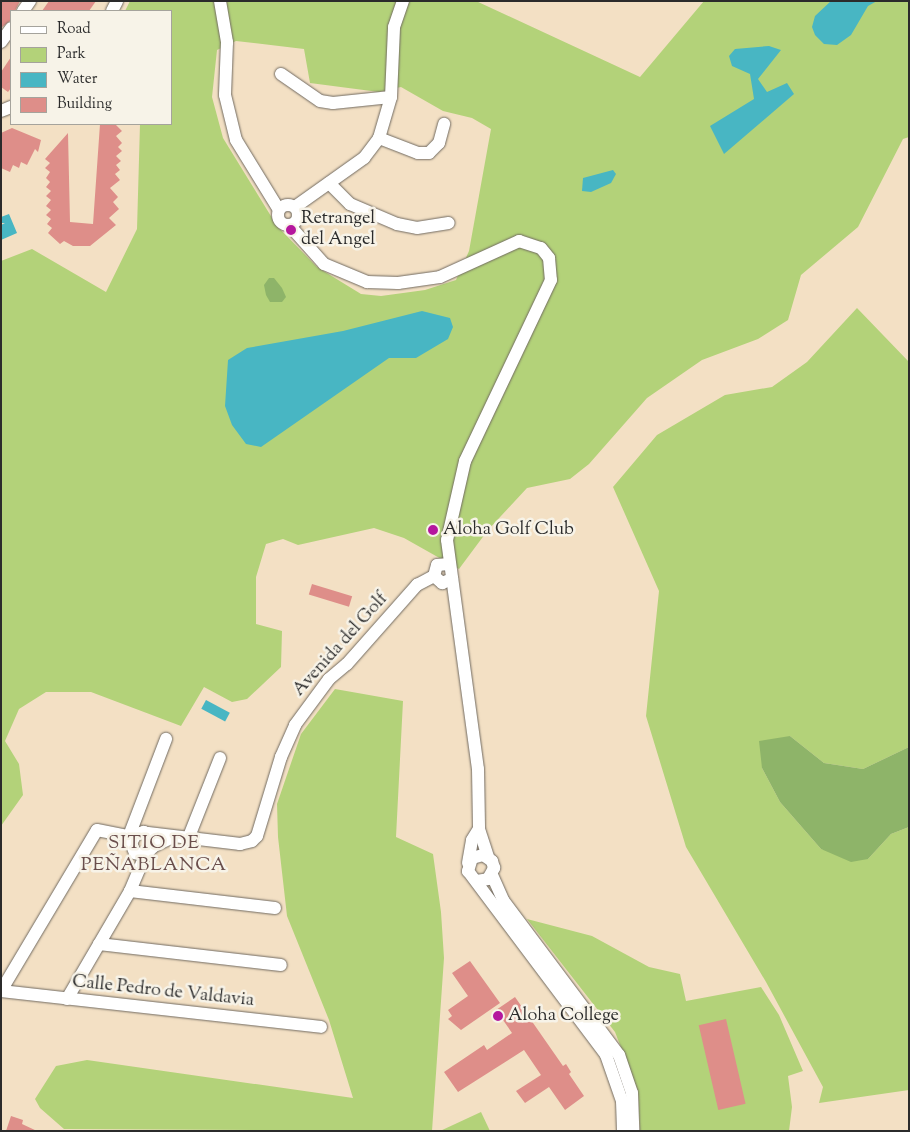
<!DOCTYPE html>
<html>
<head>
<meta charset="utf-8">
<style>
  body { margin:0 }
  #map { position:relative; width:910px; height:1132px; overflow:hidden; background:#f3e0c4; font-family:"Sorts Mill Goudy",serif }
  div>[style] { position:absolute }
  .green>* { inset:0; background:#b3d279 }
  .forest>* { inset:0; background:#8eb469 }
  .water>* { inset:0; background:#48b6c3; transform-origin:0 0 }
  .building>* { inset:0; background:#de8e89; transform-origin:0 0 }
  .roads { filter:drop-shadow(0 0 1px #716a61) drop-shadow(0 0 1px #716a61) }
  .minor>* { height:12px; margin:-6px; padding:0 6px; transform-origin:6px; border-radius:6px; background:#fff }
  .minor>.ring { margin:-6px; padding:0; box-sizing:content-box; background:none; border:12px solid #fff; border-radius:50% }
  .dots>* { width:14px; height:14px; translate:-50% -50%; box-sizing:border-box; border:2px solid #f7f3e8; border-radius:50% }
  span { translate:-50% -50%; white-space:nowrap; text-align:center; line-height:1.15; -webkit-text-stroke:5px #f7f3e8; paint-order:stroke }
  .poi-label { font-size:18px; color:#2b2b2b }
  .left { translate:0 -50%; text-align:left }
  .street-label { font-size:18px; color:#2b2b2b }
  .neighbourhood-label { font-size:19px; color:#6a4e4c; letter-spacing:1px }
  .frame { position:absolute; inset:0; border:2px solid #2b2b2b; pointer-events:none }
  .legend { position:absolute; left:10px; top:10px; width:162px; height:115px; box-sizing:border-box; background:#f7f3e8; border:1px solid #a5a39c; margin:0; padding:6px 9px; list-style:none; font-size:15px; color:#2b2b2b }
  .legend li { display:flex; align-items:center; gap:10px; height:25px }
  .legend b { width:25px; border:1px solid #a5a39c }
</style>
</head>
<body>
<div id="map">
  <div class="green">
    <i style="clip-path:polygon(evenodd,130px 1px,476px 1px,640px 77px,704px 1px,909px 1px,909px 137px,903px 139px,858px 227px,801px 275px,788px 320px,758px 339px,702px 360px,647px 398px,589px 464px,570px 479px,527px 488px,488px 530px,459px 569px,404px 538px,374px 528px,298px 545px,283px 539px,266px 544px,256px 577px,256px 624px,282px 631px,281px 667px,247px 699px,232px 702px,204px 687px,181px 726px,91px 692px,46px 692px,19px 709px,5px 741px,19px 764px,23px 795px,1px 826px,1px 261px,32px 249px,106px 292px,137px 229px,140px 124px,171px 124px,171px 11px,125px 11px,130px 1px,236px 41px,304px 49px,310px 83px,379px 92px,401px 87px,443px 111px,472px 118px,491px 129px,469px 251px,456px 280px,425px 290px,381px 296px,361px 294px,317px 267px,277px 226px,223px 138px,212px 97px,217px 50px,236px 41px)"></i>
    <i style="clip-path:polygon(857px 308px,909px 362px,909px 747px,863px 769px,824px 763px,790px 736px,762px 768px,780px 802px,821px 849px,868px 859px,891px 834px,909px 827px,909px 1090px,819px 1103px,823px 1087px,766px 982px,686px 847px,646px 716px,659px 591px,613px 487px,657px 435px,725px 395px,772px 387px,807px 362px)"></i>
    <i style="clip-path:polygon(335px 689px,403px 701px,396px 837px,433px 854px,441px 912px,444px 958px,432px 1131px,64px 1129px,40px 1108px,35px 1099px,56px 1066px,87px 1060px,353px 1098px,329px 1020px,287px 916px,278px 837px,277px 804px,301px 734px)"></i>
    <i style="clip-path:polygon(527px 919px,592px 936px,649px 967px,680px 974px,686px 1001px,761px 987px,779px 1015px,803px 1071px,788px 1076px,792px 1107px,789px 1131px,640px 1131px,638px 1091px,615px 1032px)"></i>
    <i style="clip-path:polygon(481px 1112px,490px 1131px,440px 1131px)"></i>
  </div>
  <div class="forest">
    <i style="clip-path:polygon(269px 278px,274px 278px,282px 288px,286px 297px,282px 302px,270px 302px,266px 295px,264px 285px)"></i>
    <i style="clip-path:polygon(790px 736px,824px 763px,863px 769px,909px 747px,909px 827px,891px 834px,868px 859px,851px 862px,821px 849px,780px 802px,762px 768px,759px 741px)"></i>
  </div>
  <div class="water">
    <i style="clip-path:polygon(831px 1px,877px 1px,868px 6px,851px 35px,837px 45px,824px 44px,815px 35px,812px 27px,815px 16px)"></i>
    <i style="clip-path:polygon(769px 46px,781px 50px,758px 79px,767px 92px,787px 83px,794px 94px,724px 154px,710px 126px,754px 99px,750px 74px,732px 66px,729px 56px,735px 49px)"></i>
    <i style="clip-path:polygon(613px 170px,616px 174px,611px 183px,591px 192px,582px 191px,583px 178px)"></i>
    <i style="clip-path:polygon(9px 214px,17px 233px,1px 240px,1px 225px,5px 223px,1px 223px,1px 217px)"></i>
    <i style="clip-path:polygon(422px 311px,450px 318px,453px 327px,448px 339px,416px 358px,389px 358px,261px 447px,246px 444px,232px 425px,225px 406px,228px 360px,247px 348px,343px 331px)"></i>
    <i style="left:206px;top:700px;width:27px;height:10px;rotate:28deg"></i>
  </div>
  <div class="building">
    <i style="clip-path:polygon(1px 1px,20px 1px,15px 11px,11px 11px,11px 20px,1px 28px)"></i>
    <i style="clip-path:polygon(49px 1px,96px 1px,89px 11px,42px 11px)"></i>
    <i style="clip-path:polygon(11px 57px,11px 88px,8px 92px,1px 87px,1px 72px)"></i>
    <i style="clip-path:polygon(100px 124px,115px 124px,122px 131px,116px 136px,122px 143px,118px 147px,122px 151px,116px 156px,121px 161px,116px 165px,120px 170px,115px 174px,120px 180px,110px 188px,118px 197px,113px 202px,119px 209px,109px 218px,116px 225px,90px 246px,73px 246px,64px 241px,60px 244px,48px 233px,52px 228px,47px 224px,51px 219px,46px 215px,51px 210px,46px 206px,51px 200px,46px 196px,51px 191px,46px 187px,50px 182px,46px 178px,50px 172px,45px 168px,50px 163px,45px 159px,68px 133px,70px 222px,93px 224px)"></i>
    <i style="clip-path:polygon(12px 128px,41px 140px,38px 152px,35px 149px,27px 165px,21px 162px,19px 168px,13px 165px,10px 172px,1px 168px,1px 133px)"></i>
    <i style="left:312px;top:584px;width:42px;height:11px;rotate:17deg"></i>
    <i style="clip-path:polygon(470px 961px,500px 1003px,461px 1030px,448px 1019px,452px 1016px,448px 1010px,468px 996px,452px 973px)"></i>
    <i style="clip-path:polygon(515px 997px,563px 1066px,566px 1064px,571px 1072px,569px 1074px,584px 1096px,565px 1110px,549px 1087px,525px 1103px,516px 1091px,541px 1075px,524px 1050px,458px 1092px,444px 1072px,484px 1045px,487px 1050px,512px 1033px,496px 1010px)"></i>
    <i style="left:726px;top:1019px;width:87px;height:28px;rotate:77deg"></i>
    <i style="clip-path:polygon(11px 1116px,23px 1120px,22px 1124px,37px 1131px,6px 1131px)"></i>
  </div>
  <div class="roads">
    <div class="minor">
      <i style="left:220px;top:1px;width:42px;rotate:80.3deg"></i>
      <i style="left:227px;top:42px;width:53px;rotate:92.2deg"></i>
      <i style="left:225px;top:95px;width:46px;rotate:76.3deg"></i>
      <i style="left:236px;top:140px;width:82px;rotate:58.4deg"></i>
      <i style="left:23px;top:11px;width:12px;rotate:-55deg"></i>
      <i style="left:112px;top:11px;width:11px;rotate:-63deg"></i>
      <i style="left:1px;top:42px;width:17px;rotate:-54deg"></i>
      <i style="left:281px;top:74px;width:47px;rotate:34.7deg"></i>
      <i style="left:320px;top:101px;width:13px;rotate:9deg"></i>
      <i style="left:333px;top:103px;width:58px;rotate:-5.9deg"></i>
      <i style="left:1px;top:111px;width:11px;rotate:-22deg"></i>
      <i style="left:379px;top:138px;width:42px;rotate:21deg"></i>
      <i style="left:418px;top:153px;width:11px"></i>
      <i style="left:429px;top:153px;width:14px;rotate:-45deg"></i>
      <i style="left:439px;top:143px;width:20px;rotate:-75deg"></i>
      <i style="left:329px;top:183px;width:30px;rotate:45deg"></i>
      <i style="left:350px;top:204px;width:51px;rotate:23.1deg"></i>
      <i style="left:397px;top:224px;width:20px;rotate:11deg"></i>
      <i style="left:417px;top:228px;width:32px;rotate:-9deg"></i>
      <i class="ring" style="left:278px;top:205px;width:8px;height:8px"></i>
      <i style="left:295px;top:207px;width:85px;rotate:-35.4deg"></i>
      <i style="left:364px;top:158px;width:25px;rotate:-53deg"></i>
      <i style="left:379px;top:138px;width:43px;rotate:-73.7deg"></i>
      <i style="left:391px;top:97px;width:70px;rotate:-87.5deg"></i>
      <i style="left:394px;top:27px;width:28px;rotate:-71deg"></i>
      <i style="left:290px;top:226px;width:51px;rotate:48.2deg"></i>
      <i style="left:324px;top:264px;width:47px;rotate:22.7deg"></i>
      <i style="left:367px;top:282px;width:31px;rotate:2deg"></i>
      <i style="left:398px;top:283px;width:42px;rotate:-8.1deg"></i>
      <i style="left:440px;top:277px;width:87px;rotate:-24.5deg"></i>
      <i style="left:519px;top:241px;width:23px;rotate:18deg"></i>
      <i style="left:541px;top:248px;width:13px;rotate:51deg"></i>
      <i style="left:549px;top:258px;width:22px;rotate:85deg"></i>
      <i style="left:551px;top:280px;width:200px;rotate:115.4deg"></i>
      <i style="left:465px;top:461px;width:81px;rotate:102.8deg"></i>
      <i style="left:447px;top:540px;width:231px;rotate:82.3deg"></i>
      <i style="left:478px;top:769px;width:60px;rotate:89deg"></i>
      <i style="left:479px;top:829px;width:29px;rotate:72deg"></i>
      <i style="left:449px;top:564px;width:12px;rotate:175deg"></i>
      <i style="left:437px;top:565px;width:11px;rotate:105deg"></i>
      <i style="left:434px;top:576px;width:11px;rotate:41deg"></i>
      <i style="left:442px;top:583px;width:11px;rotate:-22deg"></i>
      <i style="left:148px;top:833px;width:93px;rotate:6.8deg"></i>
      <i style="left:240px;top:844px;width:12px;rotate:-14deg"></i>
      <i style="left:252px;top:841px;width:7px;rotate:-45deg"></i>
      <i style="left:257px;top:836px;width:83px;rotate:-73.1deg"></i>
      <i style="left:281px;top:757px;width:35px;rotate:-66deg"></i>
      <i style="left:295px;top:725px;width:57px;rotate:-53.5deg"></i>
      <i style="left:329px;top:679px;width:23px;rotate:-40deg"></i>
      <i style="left:347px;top:664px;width:106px;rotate:-48.5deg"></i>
      <i style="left:417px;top:585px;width:19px;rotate:-28deg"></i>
      <i style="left:129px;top:836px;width:104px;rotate:-69.1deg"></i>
      <i style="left:188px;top:839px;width:87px;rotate:-68.4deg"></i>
      <i style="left:154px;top:846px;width:11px;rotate:-105deg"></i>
      <i style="left:151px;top:835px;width:8px;rotate:-157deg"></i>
      <i style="left:144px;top:832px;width:8px;rotate:166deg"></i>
      <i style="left:136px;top:834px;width:10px;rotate:119deg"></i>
      <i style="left:131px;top:843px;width:11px;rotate:68deg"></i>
      <i style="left:135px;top:853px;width:10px;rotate:11deg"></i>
      <i style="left:145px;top:855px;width:13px;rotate:-45deg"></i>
      <i style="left:154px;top:846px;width:21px;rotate:-25deg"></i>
      <i style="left:468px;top:863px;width:23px;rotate:-80deg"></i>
      <i style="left:472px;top:840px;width:13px;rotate:-58deg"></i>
      <i style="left:492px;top:875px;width:27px;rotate:66deg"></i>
      <i style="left:503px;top:900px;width:194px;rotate:53.2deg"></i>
      <i style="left:619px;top:1055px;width:40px;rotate:71.1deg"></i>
      <i style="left:632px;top:1093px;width:38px;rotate:88deg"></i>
      <i style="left:477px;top:881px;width:11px;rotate:-10deg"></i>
      <i style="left:488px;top:879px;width:13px;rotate:-61deg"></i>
      <i style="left:494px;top:868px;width:7px;rotate:-106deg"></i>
      <i style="left:492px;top:861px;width:11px;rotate:-146deg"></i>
      <i style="left:483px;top:855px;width:11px;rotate:165deg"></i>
      <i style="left:472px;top:858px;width:14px;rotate:107deg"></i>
      <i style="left:468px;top:871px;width:230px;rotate:53.1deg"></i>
      <i style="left:606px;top:1055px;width:49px;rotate:70.8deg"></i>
      <i style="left:622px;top:1101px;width:30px;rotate:88deg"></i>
      <i style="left:130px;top:891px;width:146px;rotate:6.7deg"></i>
      <i style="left:99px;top:944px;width:183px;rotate:6.6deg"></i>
      <i style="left:1px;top:991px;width:322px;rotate:6.4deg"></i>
      <i style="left:1px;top:991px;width:187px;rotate:-59.2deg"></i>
      <i style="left:97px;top:830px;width:37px;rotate:11deg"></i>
      <i style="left:67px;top:999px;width:125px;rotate:-59.7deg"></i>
      <i style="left:130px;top:891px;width:39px;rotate:-67deg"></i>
    </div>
  </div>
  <div class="dots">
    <i style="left:291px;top:230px;background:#b5179e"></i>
    <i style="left:433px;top:530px;background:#b5179e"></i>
    <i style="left:498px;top:1016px;background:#b5179e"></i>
  </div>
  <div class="poi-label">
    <span class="left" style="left:301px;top:230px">Retrangel<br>del Angel</span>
    <span class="left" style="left:443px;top:530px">Aloha Golf Club</span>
    <span class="left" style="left:508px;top:1016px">Aloha College</span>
  </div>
  <div class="street-label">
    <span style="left:341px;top:645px;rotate:-48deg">Avenida del Golf</span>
    <span style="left:163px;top:992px;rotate:6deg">Calle Pedro de Valdavia</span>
  </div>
  <div class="neighbourhood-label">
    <span style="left:154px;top:855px">SITIO DE<br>PEÑABLANCA</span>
  </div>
  <div class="frame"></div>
  <ul class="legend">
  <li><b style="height:6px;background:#fff"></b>Road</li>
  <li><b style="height:14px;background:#b3d279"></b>Park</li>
  <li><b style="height:14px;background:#48b6c3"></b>Water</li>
  <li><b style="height:14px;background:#de8e89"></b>Building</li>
  </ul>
</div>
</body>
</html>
